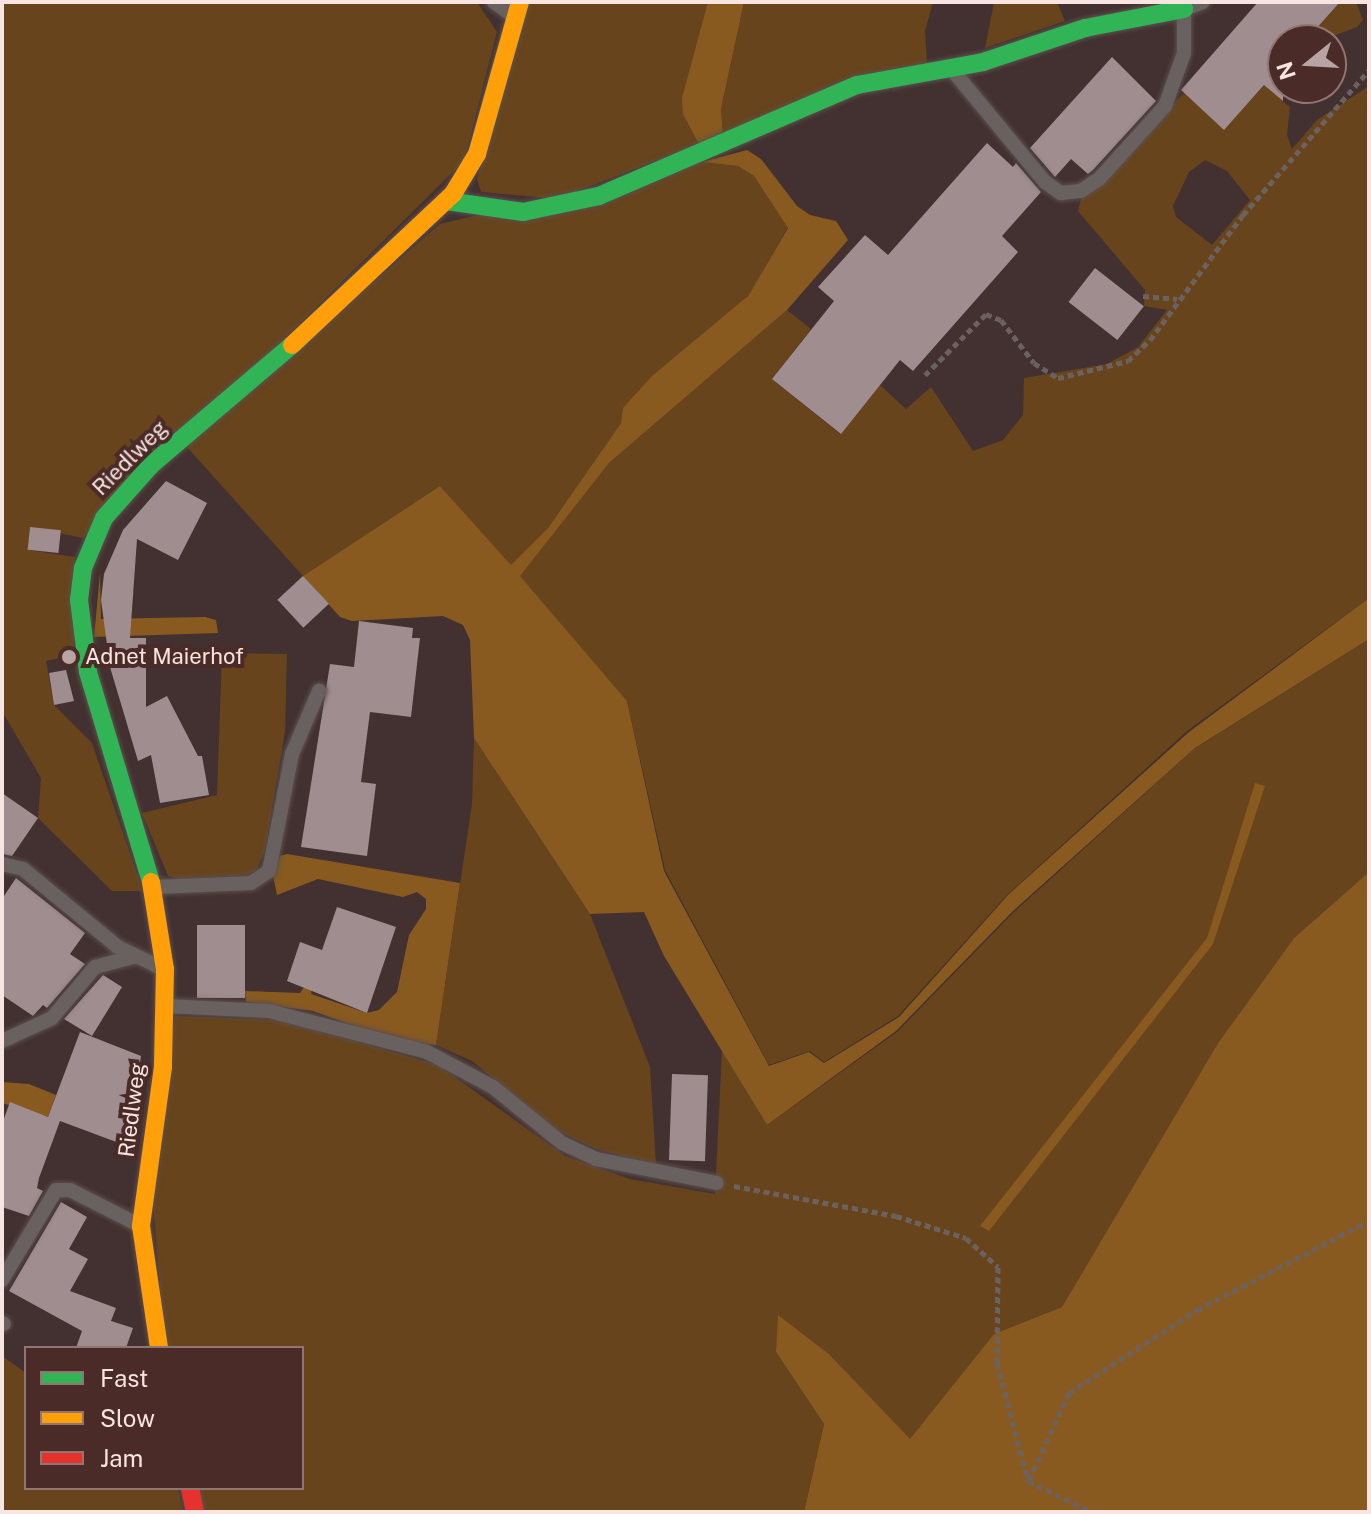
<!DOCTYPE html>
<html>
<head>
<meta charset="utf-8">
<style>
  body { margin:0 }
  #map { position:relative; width:1371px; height:1514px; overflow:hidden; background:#423130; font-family:"Public Sans",sans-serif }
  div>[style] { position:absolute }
  .green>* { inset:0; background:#67441b }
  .forest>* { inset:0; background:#885a1f }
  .building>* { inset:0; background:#9f8d8f; transform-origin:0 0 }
  .path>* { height:5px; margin-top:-2.5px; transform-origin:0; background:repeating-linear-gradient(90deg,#6b6260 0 6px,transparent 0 10px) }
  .roads { filter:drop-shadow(0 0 2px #5d4f4e) drop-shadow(0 0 2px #5d4f4e) }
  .lane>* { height:14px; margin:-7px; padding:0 7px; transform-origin:7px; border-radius:7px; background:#686160 }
  .fast>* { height:18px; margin:-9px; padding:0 9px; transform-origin:9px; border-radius:9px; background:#30b455 }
  .slow>* { height:18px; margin:-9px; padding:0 9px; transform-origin:9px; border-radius:9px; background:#ff9f0a }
  .jam>* { height:18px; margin:-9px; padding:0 9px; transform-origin:9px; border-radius:9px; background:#e5322d }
  .dots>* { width:22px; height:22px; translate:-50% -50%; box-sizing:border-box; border:4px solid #4a2b28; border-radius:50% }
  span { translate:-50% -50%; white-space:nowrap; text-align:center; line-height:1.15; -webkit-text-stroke:8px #4a2b28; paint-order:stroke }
  .street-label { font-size:22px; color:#f8e4e1 }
  .poi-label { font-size:22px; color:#f8e4e1 }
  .left { translate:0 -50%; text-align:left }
  .frame { position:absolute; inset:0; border:4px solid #f8e4e1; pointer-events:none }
  .legend { position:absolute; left:24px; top:1346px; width:280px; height:144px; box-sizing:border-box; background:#4a2b28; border:2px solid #907572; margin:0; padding:10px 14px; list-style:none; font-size:24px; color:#f8e4e1 }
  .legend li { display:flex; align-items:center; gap:16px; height:40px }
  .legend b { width:40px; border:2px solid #907572 }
  .north { position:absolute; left:1267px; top:24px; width:80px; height:80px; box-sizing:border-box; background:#4a2b28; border:2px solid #907572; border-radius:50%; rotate:252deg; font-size:22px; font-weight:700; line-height:32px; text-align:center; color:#f8e4e1 }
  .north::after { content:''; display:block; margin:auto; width:28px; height:36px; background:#b8a5a3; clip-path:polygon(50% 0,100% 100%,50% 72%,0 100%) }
</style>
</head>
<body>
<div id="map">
  <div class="green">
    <i style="clip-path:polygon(2px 2px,477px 2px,497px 32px,464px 161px,83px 538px,30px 527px,28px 550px,75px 557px,74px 655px,46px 661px,54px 705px,92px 743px,143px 891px,112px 891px,38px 818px,41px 778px,2px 711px)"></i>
    <i style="clip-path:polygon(529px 2px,708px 2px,699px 144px,557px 199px,481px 192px,477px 179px)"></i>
    <i style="clip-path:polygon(744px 2px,933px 2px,925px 31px,927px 63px,723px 135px,721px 109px)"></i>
    <i style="clip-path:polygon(994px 2px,1057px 2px,1065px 21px,985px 48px)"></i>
    <i style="clip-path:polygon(1340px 2px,1356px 2px,1363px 20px,1357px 27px,1323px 40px,1306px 40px)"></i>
    <i style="clip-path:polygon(evenodd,1283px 65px,1283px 88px,1292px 88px,1281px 100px,1290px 107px,1287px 135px,1292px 149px,1317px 120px,1369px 86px,1369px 598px,1187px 731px,1006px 896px,898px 1016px,824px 1062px,810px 1051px,769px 1065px,665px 870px,627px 701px,519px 576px,609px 463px,787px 310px,811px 329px,772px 379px,840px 434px,880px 385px,906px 409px,931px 387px,973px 451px,1003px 440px,1023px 415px,1024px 378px,1107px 364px,1138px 347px,1167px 310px,1144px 306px,1145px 290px,1078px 211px,1081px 199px,1184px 93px,1224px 129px,1283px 65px,1205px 160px,1227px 171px,1250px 200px,1212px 245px,1176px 217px,1173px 206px,1189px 172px,1205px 160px)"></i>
    <i style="clip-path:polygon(702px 162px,738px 166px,754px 176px,788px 227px,748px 296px,621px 423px,548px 528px,511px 566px,440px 486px,303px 576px,186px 446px,440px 224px)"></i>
    <i style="clip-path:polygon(1369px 639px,1369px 872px,1294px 938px,1218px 1043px,1062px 1307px,994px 1334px,910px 1440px,829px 1354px,779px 1316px,776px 1352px,824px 1424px,804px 1512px,202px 1512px,196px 1488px,302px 1488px,302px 1348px,165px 1348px,152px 1191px,175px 1016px,281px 1020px,438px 1065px,565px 1156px,630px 1179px,715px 1194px,722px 1051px,767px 1125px,897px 1032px,1014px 912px,1194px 749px)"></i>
    <i style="clip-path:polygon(222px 653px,287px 654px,285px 732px,265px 850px,257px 869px,248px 875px,179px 879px,168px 876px,142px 813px,217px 795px)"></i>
    <i style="clip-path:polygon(474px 738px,590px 914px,650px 1067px,656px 1165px,596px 1149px,558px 1131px,472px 1061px,436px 1045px,472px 804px)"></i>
    <i style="clip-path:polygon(2px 1356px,26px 1373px,26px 1488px,178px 1488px,183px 1512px,2px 1512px)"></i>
  </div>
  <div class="forest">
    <i style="clip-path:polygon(708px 2px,744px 2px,721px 109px,723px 135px,699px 144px,683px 114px,682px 98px)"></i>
    <i style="clip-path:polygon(747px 150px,761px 159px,797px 206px,810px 215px,836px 221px,848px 240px,787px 310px,609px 463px,520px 576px,627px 701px,664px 871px,769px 1066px,809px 1052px,824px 1063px,899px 1017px,1008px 895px,1189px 732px,1369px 598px,1369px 639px,1195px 748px,1013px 911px,896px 1031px,767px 1125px,664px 956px,644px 912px,590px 914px,474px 738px,470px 640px,463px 625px,443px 616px,352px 621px,340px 617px,303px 576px,440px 486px,511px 565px,548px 528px,621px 423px,623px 408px,652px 376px,748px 296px,788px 228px,754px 176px,738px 166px,702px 162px)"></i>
    <i style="clip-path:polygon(100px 573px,101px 619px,205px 617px,216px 620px,218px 633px,94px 637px)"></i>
    <i style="clip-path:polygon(1255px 783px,1265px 786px,1213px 944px,989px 1231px,980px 1226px,1207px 938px)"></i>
    <i style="clip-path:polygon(287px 854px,460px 883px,436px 1045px,390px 1039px,313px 1011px,246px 1002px,245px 991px,300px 993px,304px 987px,312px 989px,311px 994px,367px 1013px,379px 1010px,397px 992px,409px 935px,426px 909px,426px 899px,417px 892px,403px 897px,318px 879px,277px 895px,273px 876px,280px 856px)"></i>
    <i style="clip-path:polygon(1369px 872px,1369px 1512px,804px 1512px,824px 1424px,776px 1352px,778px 1315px,829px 1354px,910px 1439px,994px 1334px,1062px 1307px,1218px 1043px,1294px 938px)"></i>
    <i style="clip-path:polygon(2px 1082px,29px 1084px,56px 1095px,48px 1117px,2px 1103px)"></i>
  </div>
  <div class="building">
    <i style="clip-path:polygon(1258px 2px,1340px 2px,1306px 40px,1283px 40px,1283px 101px,1264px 85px,1224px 130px,1181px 90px)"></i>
    <i style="clip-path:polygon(1112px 57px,1156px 101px,1093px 170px,1088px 174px,1071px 159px,1055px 177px,1030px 148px)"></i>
    <i style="clip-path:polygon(987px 143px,1013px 167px,1016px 163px,1041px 192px,1002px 236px,1018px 252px,913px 371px,900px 360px,841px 434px,772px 379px,834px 301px,818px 287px,865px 235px,888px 255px)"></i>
    <i style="left:1095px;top:268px;width:62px;height:43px;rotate:38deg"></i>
    <i style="clip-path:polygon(166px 481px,207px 503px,178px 560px,137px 539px,130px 638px,146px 638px,146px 707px,167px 696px,198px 756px,202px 756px,209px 795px,160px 803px,151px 755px,138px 761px,110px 667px,101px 600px,104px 574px,123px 530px)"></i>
    <i style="left:30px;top:527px;width:31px;height:23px;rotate:6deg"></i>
    <i style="left:303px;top:576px;width:38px;height:35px;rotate:47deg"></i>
    <i style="clip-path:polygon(359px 621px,413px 628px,412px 638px,420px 638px,411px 717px,370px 712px,361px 782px,376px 784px,367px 856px,301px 847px,330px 664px,354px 667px)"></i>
    <i style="clip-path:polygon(66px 670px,74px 701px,54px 705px,49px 673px)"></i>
    <i style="clip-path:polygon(2px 793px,38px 818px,12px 856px,2px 854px)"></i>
    <i style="clip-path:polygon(16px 878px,85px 933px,70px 954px,85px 964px,47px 1008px,43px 1005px,33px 1016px,2px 995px,2px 899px)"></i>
    <i style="clip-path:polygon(337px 907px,396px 927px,367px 1013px,287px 981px,300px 942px,322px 950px)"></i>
    <i style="left:197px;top:925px;width:48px;height:73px"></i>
    <i style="clip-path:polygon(103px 975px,122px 987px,92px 1036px,64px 1019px)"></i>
    <i style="clip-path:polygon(80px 1032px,141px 1056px,127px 1146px,60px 1121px,39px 1178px,37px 1188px,43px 1191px,29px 1216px,2px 1207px,2px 1124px,10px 1102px,48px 1117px)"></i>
    <i style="left:672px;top:1074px;width:36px;height:86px;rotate:2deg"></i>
    <i style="clip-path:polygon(61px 1202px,87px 1217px,69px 1249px,88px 1259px,70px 1291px,116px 1308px,111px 1321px,133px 1328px,126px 1348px,76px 1348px,82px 1331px,9px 1291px)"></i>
  </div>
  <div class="path">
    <i style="left:1143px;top:296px;width:34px;rotate:5deg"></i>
    <i style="left:925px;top:375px;width:86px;rotate:-45deg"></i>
    <i style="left:986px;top:314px;width:16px;rotate:22deg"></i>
    <i style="left:1001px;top:320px;width:54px;rotate:52.5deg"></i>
    <i style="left:1034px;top:363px;width:28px;rotate:32deg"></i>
    <i style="left:1058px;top:378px;width:72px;rotate:-13.7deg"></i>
    <i style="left:1128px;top:361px;width:30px;rotate:-44deg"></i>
    <i style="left:1150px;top:340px;width:156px;rotate:-53.4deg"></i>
    <i style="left:1243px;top:215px;width:192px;rotate:-49deg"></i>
    <i style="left:734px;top:1186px;width:165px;rotate:10.5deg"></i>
    <i style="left:896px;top:1216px;width:73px;rotate:17.4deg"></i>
    <i style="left:966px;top:1238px;width:43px;rotate:42.2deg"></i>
    <i style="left:998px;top:1267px;width:96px;rotate:90.6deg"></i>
    <i style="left:997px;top:1363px;width:122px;rotate:75.3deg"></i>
    <i style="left:1028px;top:1481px;width:71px;rotate:25.8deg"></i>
    <i style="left:1029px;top:1480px;width:96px;rotate:-65.3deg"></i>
    <i style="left:1069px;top:1393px;width:153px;rotate:-33deg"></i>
    <i style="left:1197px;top:1310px;width:194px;rotate:-27.4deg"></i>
  </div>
  <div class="roads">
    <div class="lane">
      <i style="left:494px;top:2px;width:26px;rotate:36deg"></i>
      <i style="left:954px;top:72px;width:143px;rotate:50.4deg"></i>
      <i style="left:1045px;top:182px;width:19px;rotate:35deg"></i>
      <i style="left:1061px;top:193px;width:20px;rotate:-6deg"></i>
      <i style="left:1081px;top:191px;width:23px;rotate:-34deg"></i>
      <i style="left:1100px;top:178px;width:97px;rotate:-47.9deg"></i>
      <i style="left:1165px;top:106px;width:56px;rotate:-70.3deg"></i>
      <i style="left:1184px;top:53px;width:44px;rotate:-90deg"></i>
      <i style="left:1184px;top:9px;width:20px;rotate:-20deg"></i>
      <i style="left:2px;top:864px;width:22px;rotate:13deg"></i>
      <i style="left:23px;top:869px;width:123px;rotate:39.4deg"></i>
      <i style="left:118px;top:947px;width:48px;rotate:26deg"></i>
      <i style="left:154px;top:887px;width:97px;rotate:-2.4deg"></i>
      <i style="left:251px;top:883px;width:22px;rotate:-34deg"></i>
      <i style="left:269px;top:871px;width:119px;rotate:-78.9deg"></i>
      <i style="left:292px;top:754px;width:69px;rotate:-66.8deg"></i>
      <i style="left:166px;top:1006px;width:103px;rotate:2.8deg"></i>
      <i style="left:269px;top:1011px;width:163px;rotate:14.5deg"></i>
      <i style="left:427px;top:1052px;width:75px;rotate:27.9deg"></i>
      <i style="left:493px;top:1087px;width:89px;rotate:39.1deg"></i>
      <i style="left:562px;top:1143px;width:38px;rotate:25deg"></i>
      <i style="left:596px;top:1159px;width:123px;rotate:11.2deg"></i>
      <i style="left:2px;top:1041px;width:55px;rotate:-24.7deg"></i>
      <i style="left:52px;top:1018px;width:67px;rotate:-49.9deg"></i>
      <i style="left:95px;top:967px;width:39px;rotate:-15deg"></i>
      <i style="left:2px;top:1280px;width:105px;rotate:-59deg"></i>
      <i style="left:56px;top:1190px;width:14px"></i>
      <i style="left:70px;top:1190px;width:75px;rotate:26.9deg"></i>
      <i style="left:2px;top:1323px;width:2px;rotate:27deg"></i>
    </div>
    <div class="fast">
      <i style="left:447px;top:201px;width:77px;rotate:8.2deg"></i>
      <i style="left:523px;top:212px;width:78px;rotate:-11.9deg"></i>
      <i style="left:599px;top:196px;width:281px;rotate:-23.3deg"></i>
      <i style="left:857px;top:85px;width:128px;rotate:-10.3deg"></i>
      <i style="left:983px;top:62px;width:108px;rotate:-18.4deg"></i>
      <i style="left:1085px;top:28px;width:101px;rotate:-10.9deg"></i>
      <i style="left:151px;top:882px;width:219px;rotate:-106.7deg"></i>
      <i style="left:88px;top:672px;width:73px;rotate:-97.1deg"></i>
      <i style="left:79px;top:600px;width:32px;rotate:-83deg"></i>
      <i style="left:83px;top:568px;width:54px;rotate:-67.2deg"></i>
      <i style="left:104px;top:518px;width:71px;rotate:-48.4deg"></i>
      <i style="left:151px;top:465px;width:185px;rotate:-40.4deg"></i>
    </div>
    <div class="slow">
      <i style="left:292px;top:345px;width:221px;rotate:-43.2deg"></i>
      <i style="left:453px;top:194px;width:47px;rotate:-59deg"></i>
      <i style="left:477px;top:154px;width:158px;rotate:-74.2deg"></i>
      <i style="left:151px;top:882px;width:88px;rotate:80.9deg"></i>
      <i style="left:165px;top:969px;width:98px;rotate:91.2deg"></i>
      <i style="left:163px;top:1067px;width:161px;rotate:97.9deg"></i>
      <i style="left:141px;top:1226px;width:123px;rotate:81.6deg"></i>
    </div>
    <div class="jam">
      <i style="left:190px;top:1488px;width:25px;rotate:78deg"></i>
    </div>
  </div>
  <div class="dots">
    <i style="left:69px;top:657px;background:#b8a5a3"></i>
  </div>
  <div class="street-label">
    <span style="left:130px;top:458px;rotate:-45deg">Riedlweg</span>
    <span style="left:132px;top:1110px;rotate:-83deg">Riedlweg</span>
  </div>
  <div class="poi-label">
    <span class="left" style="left:85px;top:657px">Adnet Maierhof</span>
  </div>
  <div class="frame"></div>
  <ul class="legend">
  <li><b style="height:10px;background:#30b455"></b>Fast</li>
  <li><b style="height:10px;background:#ff9f0a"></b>Slow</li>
  <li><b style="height:10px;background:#e5322d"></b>Jam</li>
  </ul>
  <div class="north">N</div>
</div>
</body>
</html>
